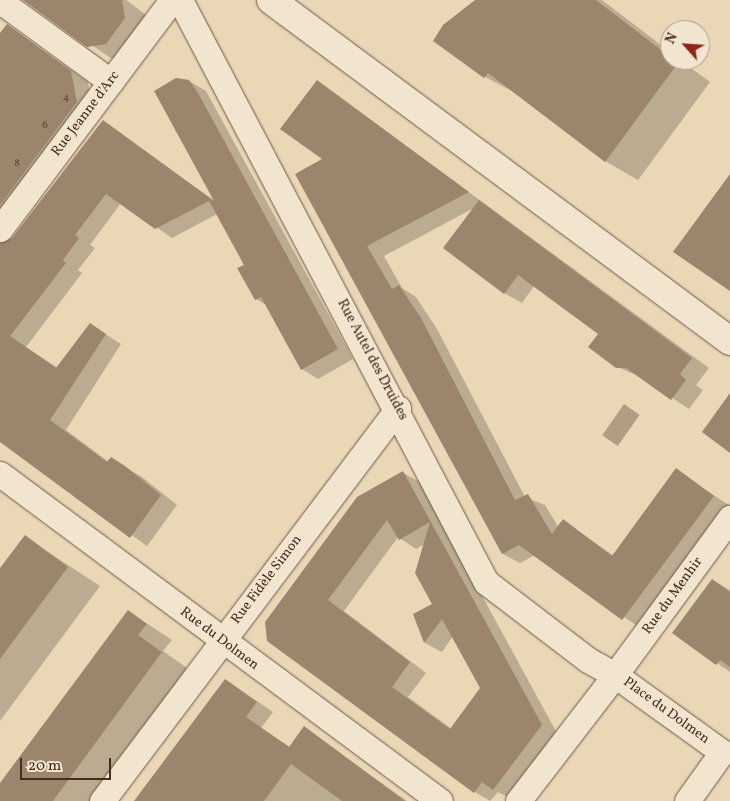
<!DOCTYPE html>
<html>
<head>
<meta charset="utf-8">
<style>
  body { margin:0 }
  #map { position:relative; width:730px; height:801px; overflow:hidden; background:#ead7b6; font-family:Vollkorn,serif }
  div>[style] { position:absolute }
  .water>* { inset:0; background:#b29d82; transform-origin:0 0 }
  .shadow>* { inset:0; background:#0003 }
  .building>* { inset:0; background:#9b856d }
  .roads { filter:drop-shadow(0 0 1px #6e5743) drop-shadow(0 0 1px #6e5743) }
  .minor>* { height:25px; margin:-12.5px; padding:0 12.5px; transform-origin:12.5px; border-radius:12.5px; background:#f1e5d0 }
  .tertiary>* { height:28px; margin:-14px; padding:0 14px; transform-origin:14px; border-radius:14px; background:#f1e5d0 }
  span { translate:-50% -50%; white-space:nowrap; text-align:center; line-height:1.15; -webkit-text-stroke:4.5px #f1e5d0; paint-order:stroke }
  .number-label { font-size:11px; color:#5a4231 }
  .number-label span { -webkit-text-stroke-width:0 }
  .street-label { font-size:14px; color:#452c1d }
  .north { position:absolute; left:660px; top:20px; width:50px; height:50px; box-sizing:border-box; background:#f1e5d0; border:1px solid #ac9b88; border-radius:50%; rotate:296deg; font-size:14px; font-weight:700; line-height:20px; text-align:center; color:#452c1d }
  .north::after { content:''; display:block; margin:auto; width:18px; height:22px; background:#8f2418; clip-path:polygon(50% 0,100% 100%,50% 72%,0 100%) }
  .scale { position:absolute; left:20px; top:758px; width:91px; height:22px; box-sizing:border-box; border:2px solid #452c1d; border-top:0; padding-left:6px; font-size:15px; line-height:18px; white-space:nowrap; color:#452c1d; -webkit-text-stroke:4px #f1e5d0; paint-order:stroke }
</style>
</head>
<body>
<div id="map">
  <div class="water">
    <i style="left:624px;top:404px;width:19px;height:38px;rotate:35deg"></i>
  </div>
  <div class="shadow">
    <i style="clip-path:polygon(25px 0,126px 0,145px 14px,148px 31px,130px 57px,112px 59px)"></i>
    <i style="clip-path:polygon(476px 0,602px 0,670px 52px,670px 60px,680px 60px,710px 82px,638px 180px,605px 161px,518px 94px,485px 77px)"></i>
    <i style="clip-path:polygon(7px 25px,88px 82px,93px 112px,2px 238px,4px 242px,12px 239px,103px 122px,215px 201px,189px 81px,206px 91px,353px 359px,318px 379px,302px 369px,268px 306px,256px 299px,246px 265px,217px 214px,172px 238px,121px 203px,90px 245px,95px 248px,78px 270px,82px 273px,26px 347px,58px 368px,91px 325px,121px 344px,66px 430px,109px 462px,111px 459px,142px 477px,177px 505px,147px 546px,0 440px,0 35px)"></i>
    <i style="clip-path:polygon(317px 81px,709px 368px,696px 385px,703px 390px,689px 409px,641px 377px,617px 367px,600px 334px,534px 286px,522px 303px,504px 293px,474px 208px,384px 256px,402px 288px,416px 297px,437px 329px,525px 497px,545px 505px,559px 528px,564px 521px,614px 556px,676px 470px,730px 506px,640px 628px,535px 555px,520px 563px,503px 554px,324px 159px)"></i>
    <i style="clip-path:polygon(evenodd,403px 473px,420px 482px,558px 735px,511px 799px,498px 792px,490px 801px,475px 792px,269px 640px,403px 473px,398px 537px,416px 549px,425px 544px,434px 604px,414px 615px,425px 643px,442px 652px,453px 636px,482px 688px,452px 729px,408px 697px,426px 673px,344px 611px,398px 537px)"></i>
    <i style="clip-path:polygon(25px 537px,100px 586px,0 721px,0 570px)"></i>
    <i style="clip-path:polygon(712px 580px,730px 590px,730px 672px,674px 633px)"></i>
    <i style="clip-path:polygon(128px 611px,172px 640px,163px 651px,187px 668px,90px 801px,0 801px,0 785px)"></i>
    <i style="clip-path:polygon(226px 680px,273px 712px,261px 728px,290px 747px,304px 728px,407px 801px,136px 801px)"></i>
  </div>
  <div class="building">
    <i style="clip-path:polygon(23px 0,122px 0,125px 18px,106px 44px,87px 47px)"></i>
    <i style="clip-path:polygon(475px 0,596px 0,678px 63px,605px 162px,488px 73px,484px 78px,433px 41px,443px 25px)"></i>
    <i style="clip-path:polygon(7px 24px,71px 71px,77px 102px,0 205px,0 33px)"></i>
    <i style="clip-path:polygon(176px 78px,189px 80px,198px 93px,338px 349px,301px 370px,261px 297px,255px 300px,237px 268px,244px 265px,209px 201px,155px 229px,106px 194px,75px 235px,79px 238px,63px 260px,66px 263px,10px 336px,56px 368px,90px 323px,106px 334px,50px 420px,107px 462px,111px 457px,125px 466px,161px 495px,130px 538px,0 442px,0 243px,12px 238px,103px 120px,214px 201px,154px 91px)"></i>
    <i style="clip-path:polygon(317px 80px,469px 192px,367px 246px,392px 289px,399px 285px,421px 318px,515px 500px,528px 494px,552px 534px,563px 519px,612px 556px,676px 468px,714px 496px,622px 620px,519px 545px,502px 554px,295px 174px,322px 159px,280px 129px)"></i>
    <i style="clip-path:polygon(730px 174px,730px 291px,673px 252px)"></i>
    <i style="clip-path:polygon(479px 200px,692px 358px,680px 374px,686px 380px,671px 400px,626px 368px,616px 368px,588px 347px,598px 334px,518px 275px,504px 294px,443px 248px)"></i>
    <i style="clip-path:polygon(730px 393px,730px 453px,702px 432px)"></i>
    <i style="clip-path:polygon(evenodd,403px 471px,542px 725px,493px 790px,482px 782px,474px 793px,267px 641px,265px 622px,357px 497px,403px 471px,387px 520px,399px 540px,430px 522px,415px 573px,432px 604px,413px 614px,424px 643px,442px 619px,480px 688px,450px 729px,392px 687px,410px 662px,328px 600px,387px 520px)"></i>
    <i style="clip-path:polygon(25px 535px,68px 567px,0 659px,0 568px)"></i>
    <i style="clip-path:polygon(712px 579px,730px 592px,730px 667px,720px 660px,716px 665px,672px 633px)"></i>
    <i style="clip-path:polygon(128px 610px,147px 624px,138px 635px,162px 652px,53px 801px,0 801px,0 783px)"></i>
    <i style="clip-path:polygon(225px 679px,257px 702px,246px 717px,289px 747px,304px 726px,405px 801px,342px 801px,291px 764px,264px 801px,134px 801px)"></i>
  </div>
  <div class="roads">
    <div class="minor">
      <i style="left:180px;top:0;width:658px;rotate:62.27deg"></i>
      <i style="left:486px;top:582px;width:128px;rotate:37.4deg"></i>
      <i style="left:588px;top:660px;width:31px;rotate:29deg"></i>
      <i style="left:615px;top:675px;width:195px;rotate:-53.8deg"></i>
      <i style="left:0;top:1px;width:137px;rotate:36.1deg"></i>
      <i style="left:0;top:229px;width:286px;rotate:-53.1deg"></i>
      <i style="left:0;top:474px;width:548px;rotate:36.62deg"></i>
      <i style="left:102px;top:801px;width:492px;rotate:-53deg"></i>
      <i style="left:518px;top:801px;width:159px;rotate:-52.4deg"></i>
      <i style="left:615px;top:675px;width:132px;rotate:35.7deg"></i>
      <i style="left:722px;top:752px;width:60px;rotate:125.5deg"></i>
    </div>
    <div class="tertiary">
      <i style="left:271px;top:0;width:572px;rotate:36.61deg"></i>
    </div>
  </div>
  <div class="number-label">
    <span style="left:66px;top:98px">4</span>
    <span style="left:45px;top:126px">6</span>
    <span style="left:17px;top:164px">8</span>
  </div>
  <div class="street-label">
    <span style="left:86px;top:114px;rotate:-53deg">Rue Jeanne d'Arc</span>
    <span style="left:372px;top:360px;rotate:62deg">Rue Autel des Druides</span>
    <span style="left:267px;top:580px;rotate:-53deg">Rue Fidèle Simon</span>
    <span style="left:673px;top:596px;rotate:-54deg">Rue du Menhir</span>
    <span style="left:219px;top:639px;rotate:37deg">Rue du Dolmen</span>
    <span style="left:666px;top:711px;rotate:36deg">Place du Dolmen</span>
  </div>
  <div class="north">N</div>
  <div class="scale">20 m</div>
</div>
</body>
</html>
